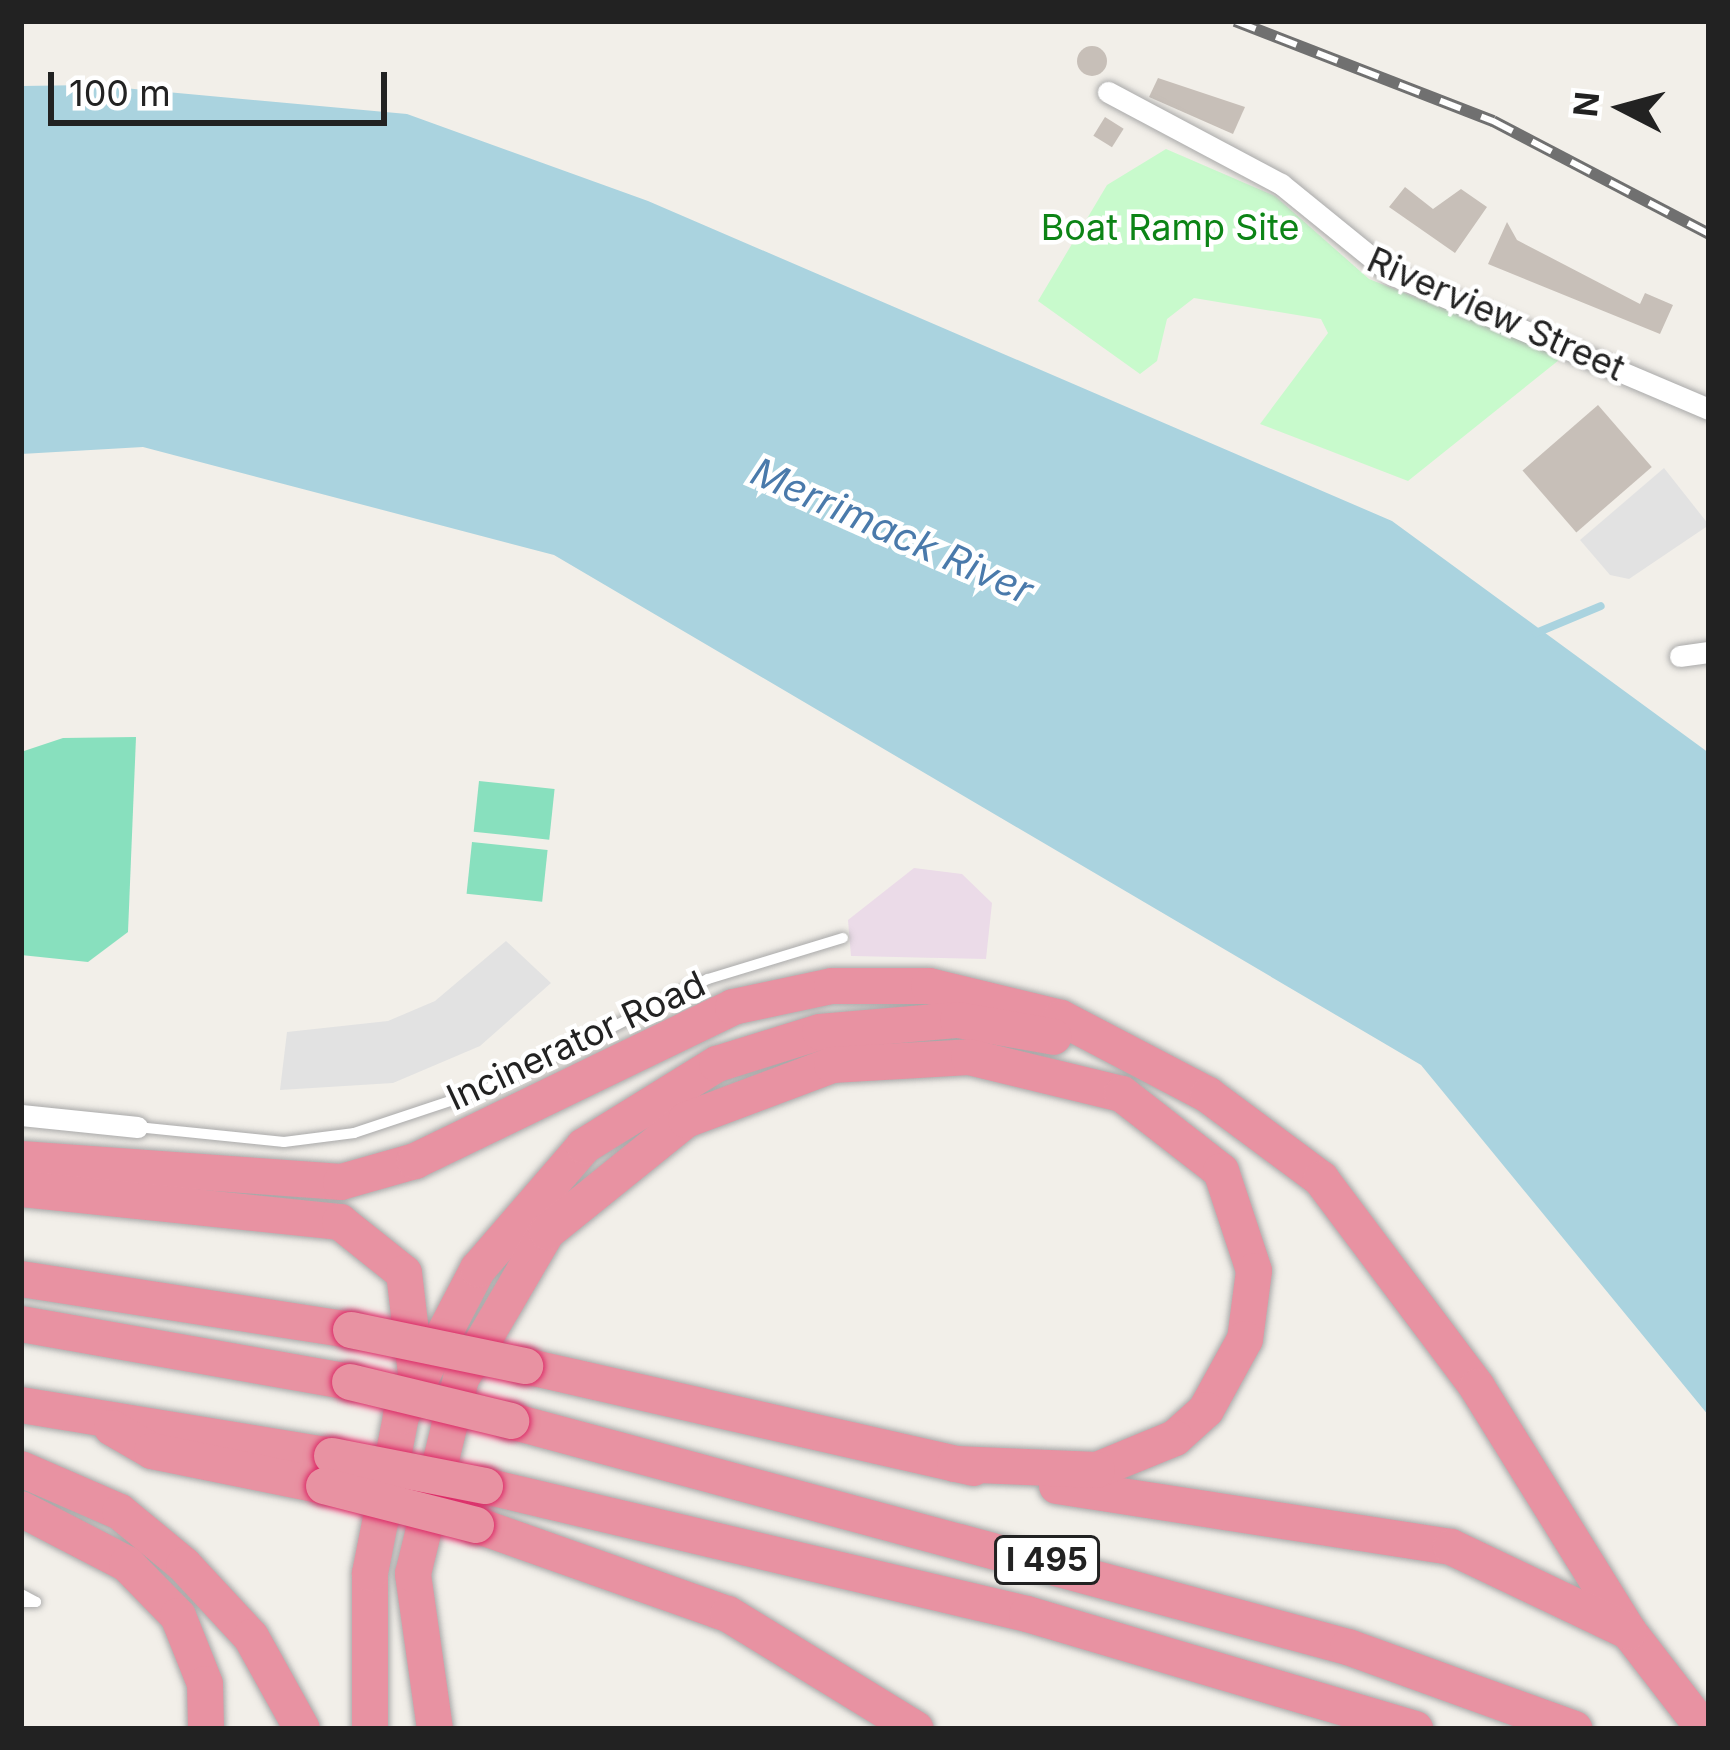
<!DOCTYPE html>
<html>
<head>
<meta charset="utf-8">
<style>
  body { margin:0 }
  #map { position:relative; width:1730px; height:1750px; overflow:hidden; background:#f2efe9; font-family:Inter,sans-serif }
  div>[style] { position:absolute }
  .industrial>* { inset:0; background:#ebdbe8 }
  .park>* { inset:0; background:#c8facc }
  .pitch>* { inset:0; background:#88e0be; transform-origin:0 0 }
  .parking>* { inset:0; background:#e2e2e2 }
  .water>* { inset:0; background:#aad3df }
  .stream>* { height:8px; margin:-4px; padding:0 4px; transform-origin:4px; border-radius:4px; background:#aad3df }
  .building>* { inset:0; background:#c7bfb8; transform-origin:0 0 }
  .round { border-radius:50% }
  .roads { filter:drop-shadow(0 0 3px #a9a9a9) drop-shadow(0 0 3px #a9a9a9) }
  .service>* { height:10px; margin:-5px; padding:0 5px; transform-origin:5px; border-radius:5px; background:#fff }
  .minor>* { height:21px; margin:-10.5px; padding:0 10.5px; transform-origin:10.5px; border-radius:10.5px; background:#fff }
  .motorway>* { height:36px; margin:-18px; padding:0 18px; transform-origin:18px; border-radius:18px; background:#e892a2 }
  .rail>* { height:12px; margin-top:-6px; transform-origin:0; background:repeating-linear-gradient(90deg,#fff 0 22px,#707070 0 44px); box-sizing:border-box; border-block:3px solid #707070 }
  .bridges { filter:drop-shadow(0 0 3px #dc2a67) drop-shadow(0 0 3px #dc2a67) }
  .motorway-bridge>* { height:36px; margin:-18px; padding:0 18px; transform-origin:18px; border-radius:18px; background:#e892a2 }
  span { translate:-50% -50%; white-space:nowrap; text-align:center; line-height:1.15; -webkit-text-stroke:9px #fff; paint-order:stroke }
  .shield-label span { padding:3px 9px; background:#fff; border:3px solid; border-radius:9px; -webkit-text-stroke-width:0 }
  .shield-label { font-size:33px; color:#222; font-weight:700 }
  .park-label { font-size:36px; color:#0c8416 }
  .street-label { font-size:36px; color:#222 }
  .water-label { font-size:39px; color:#4a7aab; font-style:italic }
  .frame { position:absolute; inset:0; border:24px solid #222; pointer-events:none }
  .north { position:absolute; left:1562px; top:48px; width:120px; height:120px; -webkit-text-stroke:9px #fff; paint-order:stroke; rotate:276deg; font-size:33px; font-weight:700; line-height:48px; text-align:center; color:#222 }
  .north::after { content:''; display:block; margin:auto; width:42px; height:54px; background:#222; clip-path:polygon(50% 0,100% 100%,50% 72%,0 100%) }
  .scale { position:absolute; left:48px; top:72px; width:339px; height:54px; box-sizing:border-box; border:6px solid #222; border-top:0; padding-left:15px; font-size:36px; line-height:42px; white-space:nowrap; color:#222; -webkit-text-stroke:9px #fff; paint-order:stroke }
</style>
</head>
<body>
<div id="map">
  <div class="industrial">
    <i style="clip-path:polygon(914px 868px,962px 874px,992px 903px,986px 959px,851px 956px,848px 920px)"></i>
  </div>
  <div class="park">
    <i style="clip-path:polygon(1166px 149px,1275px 196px,1369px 279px,1564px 356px,1408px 481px,1260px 424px,1328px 333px,1321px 319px,1194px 298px,1167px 319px,1157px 361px,1140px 374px,1038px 301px,1107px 185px)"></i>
  </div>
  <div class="pitch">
    <i style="clip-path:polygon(136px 737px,128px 932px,88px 962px,21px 955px,21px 752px,63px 738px)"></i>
    <i style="left:479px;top:781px;width:76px;height:51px;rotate:6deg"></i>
    <i style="left:472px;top:842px;width:76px;height:52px;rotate:6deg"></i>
  </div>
  <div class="parking">
    <i style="clip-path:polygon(1664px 468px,1709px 525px,1629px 579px,1610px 575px,1580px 540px)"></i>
    <i style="clip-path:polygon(506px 941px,551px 983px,480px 1046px,393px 1083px,280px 1090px,287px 1032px,388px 1021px,435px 1001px)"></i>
  </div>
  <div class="water">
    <i style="clip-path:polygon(91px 85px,407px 114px,648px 201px,1392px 521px,1709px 753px,1709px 1416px,1421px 1065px,554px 555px,143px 447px,21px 454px,21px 86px)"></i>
  </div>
  <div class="stream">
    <i style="left:1536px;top:633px;width:70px;rotate:-22.6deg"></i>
  </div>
  <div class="building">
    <i class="round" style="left:1077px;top:46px;width:30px;height:30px"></i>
    <i style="clip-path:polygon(1158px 78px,1245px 107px,1233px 134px,1149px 97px)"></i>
    <i style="left:1105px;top:117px;width:22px;height:22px;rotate:32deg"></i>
    <i style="clip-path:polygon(1405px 187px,1433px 209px,1461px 189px,1487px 207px,1455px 253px,1389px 207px)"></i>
    <i style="clip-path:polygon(1507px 222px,1517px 240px,1640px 304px,1645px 293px,1673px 305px,1660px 334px,1488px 264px)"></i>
    <i style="left:1598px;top:405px;width:82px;height:100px;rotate:49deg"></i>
  </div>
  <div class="roads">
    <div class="service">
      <i style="left:137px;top:1127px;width:148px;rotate:5.8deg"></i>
      <i style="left:284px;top:1142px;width:71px;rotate:-7.3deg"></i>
      <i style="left:354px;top:1133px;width:152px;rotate:-18.4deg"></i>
      <i style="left:498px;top:1085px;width:235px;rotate:-26.8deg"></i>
      <i style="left:708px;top:979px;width:141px;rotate:-16.9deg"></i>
      <i style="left:21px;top:1594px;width:17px;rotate:28deg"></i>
      <i style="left:36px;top:1602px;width:15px;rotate:180deg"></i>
    </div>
    <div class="minor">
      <i style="left:1108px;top:92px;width:196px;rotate:28deg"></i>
      <i style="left:1281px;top:184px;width:144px;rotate:39.1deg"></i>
      <i style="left:1393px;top:275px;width:343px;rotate:23deg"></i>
      <i style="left:1680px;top:656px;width:29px;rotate:-8deg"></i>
      <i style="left:21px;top:1115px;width:117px;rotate:5.9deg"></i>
    </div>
    <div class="motorway">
      <i style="left:21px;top:1159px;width:321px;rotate:4.1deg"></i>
      <i style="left:341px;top:1182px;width:77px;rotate:-15.8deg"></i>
      <i style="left:415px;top:1161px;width:353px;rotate:-25.8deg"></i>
      <i style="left:733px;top:1007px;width:101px;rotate:-12deg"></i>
      <i style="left:832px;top:986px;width:97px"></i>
      <i style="left:929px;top:986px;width:136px;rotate:13.6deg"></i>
      <i style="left:1061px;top:1018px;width:166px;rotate:27.6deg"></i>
      <i style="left:1208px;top:1095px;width:141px;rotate:36.6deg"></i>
      <i style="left:1321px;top:1179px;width:260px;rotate:53.1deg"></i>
      <i style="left:1477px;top:1387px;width:288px;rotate:58.2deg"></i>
      <i style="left:1629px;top:1632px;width:123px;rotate:52.3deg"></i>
      <i style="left:21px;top:1189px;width:321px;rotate:5.9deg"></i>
      <i style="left:340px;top:1222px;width:82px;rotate:38.6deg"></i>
      <i style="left:404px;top:1273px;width:102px;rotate:83.2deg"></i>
      <i style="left:21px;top:1279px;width:334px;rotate:8.8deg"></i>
      <i style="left:21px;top:1324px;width:334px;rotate:10deg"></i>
      <i style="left:525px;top:1366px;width:460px;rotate:12.8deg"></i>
      <i style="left:21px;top:1405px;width:315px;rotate:9.3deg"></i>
      <i style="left:511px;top:1421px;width:867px;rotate:15.11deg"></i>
      <i style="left:1348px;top:1647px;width:241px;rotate:19.9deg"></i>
      <i style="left:112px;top:1428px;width:46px;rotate:29.9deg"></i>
      <i style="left:152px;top:1451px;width:176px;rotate:11.5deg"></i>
      <i style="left:21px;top:1469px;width:108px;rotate:23.5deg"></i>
      <i style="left:120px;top:1512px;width:83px;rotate:39.6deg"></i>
      <i style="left:184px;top:1565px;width:98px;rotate:47.1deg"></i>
      <i style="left:251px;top:1637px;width:105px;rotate:61deg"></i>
      <i style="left:485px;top:1486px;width:557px;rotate:13.29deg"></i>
      <i style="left:1027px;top:1614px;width:405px;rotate:16.5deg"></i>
      <i style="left:1057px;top:1486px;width:399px;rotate:8.8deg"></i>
      <i style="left:1451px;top:1547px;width:197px;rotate:25.5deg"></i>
      <i style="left:21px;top:1509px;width:119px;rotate:27.4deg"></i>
      <i style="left:127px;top:1564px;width:73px;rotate:45.6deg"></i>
      <i style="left:178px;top:1616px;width:73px;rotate:68.3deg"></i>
      <i style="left:205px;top:1684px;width:45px;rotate:88.7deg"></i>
      <i style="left:476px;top:1525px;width:267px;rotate:19.5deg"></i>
      <i style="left:728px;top:1614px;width:220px;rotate:31.5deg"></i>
      <i style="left:370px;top:1729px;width:156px;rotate:-90deg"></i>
      <i style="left:370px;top:1573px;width:160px;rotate:-78.8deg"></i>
      <i style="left:401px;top:1416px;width:166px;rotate:-62.4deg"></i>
      <i style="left:478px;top:1269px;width:162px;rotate:-49.2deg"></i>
      <i style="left:584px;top:1146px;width:156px;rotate:-31.7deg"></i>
      <i style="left:717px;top:1064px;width:108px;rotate:-17.3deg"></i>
      <i style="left:820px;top:1032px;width:139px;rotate:-5deg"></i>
      <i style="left:958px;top:1020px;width:97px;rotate:10deg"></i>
      <i style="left:435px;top:1729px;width:157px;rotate:-98.1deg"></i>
      <i style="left:413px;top:1574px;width:201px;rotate:-76.2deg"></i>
      <i style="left:461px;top:1379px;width:170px;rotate:-59.7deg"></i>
      <i style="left:547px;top:1232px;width:179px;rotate:-38.9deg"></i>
      <i style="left:686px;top:1120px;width:156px;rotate:-20.6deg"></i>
      <i style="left:832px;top:1065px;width:137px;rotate:-3.3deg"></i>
      <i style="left:969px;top:1057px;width:157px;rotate:13.6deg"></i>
      <i style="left:1122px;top:1094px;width:125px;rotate:37.9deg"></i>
      <i style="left:1221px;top:1171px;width:105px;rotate:71.7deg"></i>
      <i style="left:1254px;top:1271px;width:69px;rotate:97.5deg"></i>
      <i style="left:1245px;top:1339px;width:81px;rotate:118.8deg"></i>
      <i style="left:1206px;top:1410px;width:42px;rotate:137.9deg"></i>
      <i style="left:1175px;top:1438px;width:84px;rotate:157.7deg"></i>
      <i style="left:1097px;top:1470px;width:142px;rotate:-177.6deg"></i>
    </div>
  </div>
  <div class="rail">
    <i style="left:1235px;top:21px;width:277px;rotate:21.2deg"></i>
    <i style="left:1493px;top:121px;width:244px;rotate:27.6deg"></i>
  </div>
  <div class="bridges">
    <div class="motorway-bridge">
      <i style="left:351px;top:1330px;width:178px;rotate:11.7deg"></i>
      <i style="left:350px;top:1382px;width:166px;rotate:13.6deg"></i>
      <i style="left:332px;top:1456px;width:156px;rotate:11.1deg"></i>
      <i style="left:324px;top:1486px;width:157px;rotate:14.4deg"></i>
    </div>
  </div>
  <div class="shield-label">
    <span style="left:1047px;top:1560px">I 495</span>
  </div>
  <div class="park-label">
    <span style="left:1170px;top:228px">Boat Ramp Site</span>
  </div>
  <div class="street-label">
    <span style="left:1496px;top:314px;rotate:24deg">Riverview Street</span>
    <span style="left:576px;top:1041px;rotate:-25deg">Incinerator Road</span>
  </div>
  <div class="water-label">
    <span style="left:892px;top:531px;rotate:24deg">Merrimack River</span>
  </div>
  <div class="frame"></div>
  <div class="north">N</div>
  <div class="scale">100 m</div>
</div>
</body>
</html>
